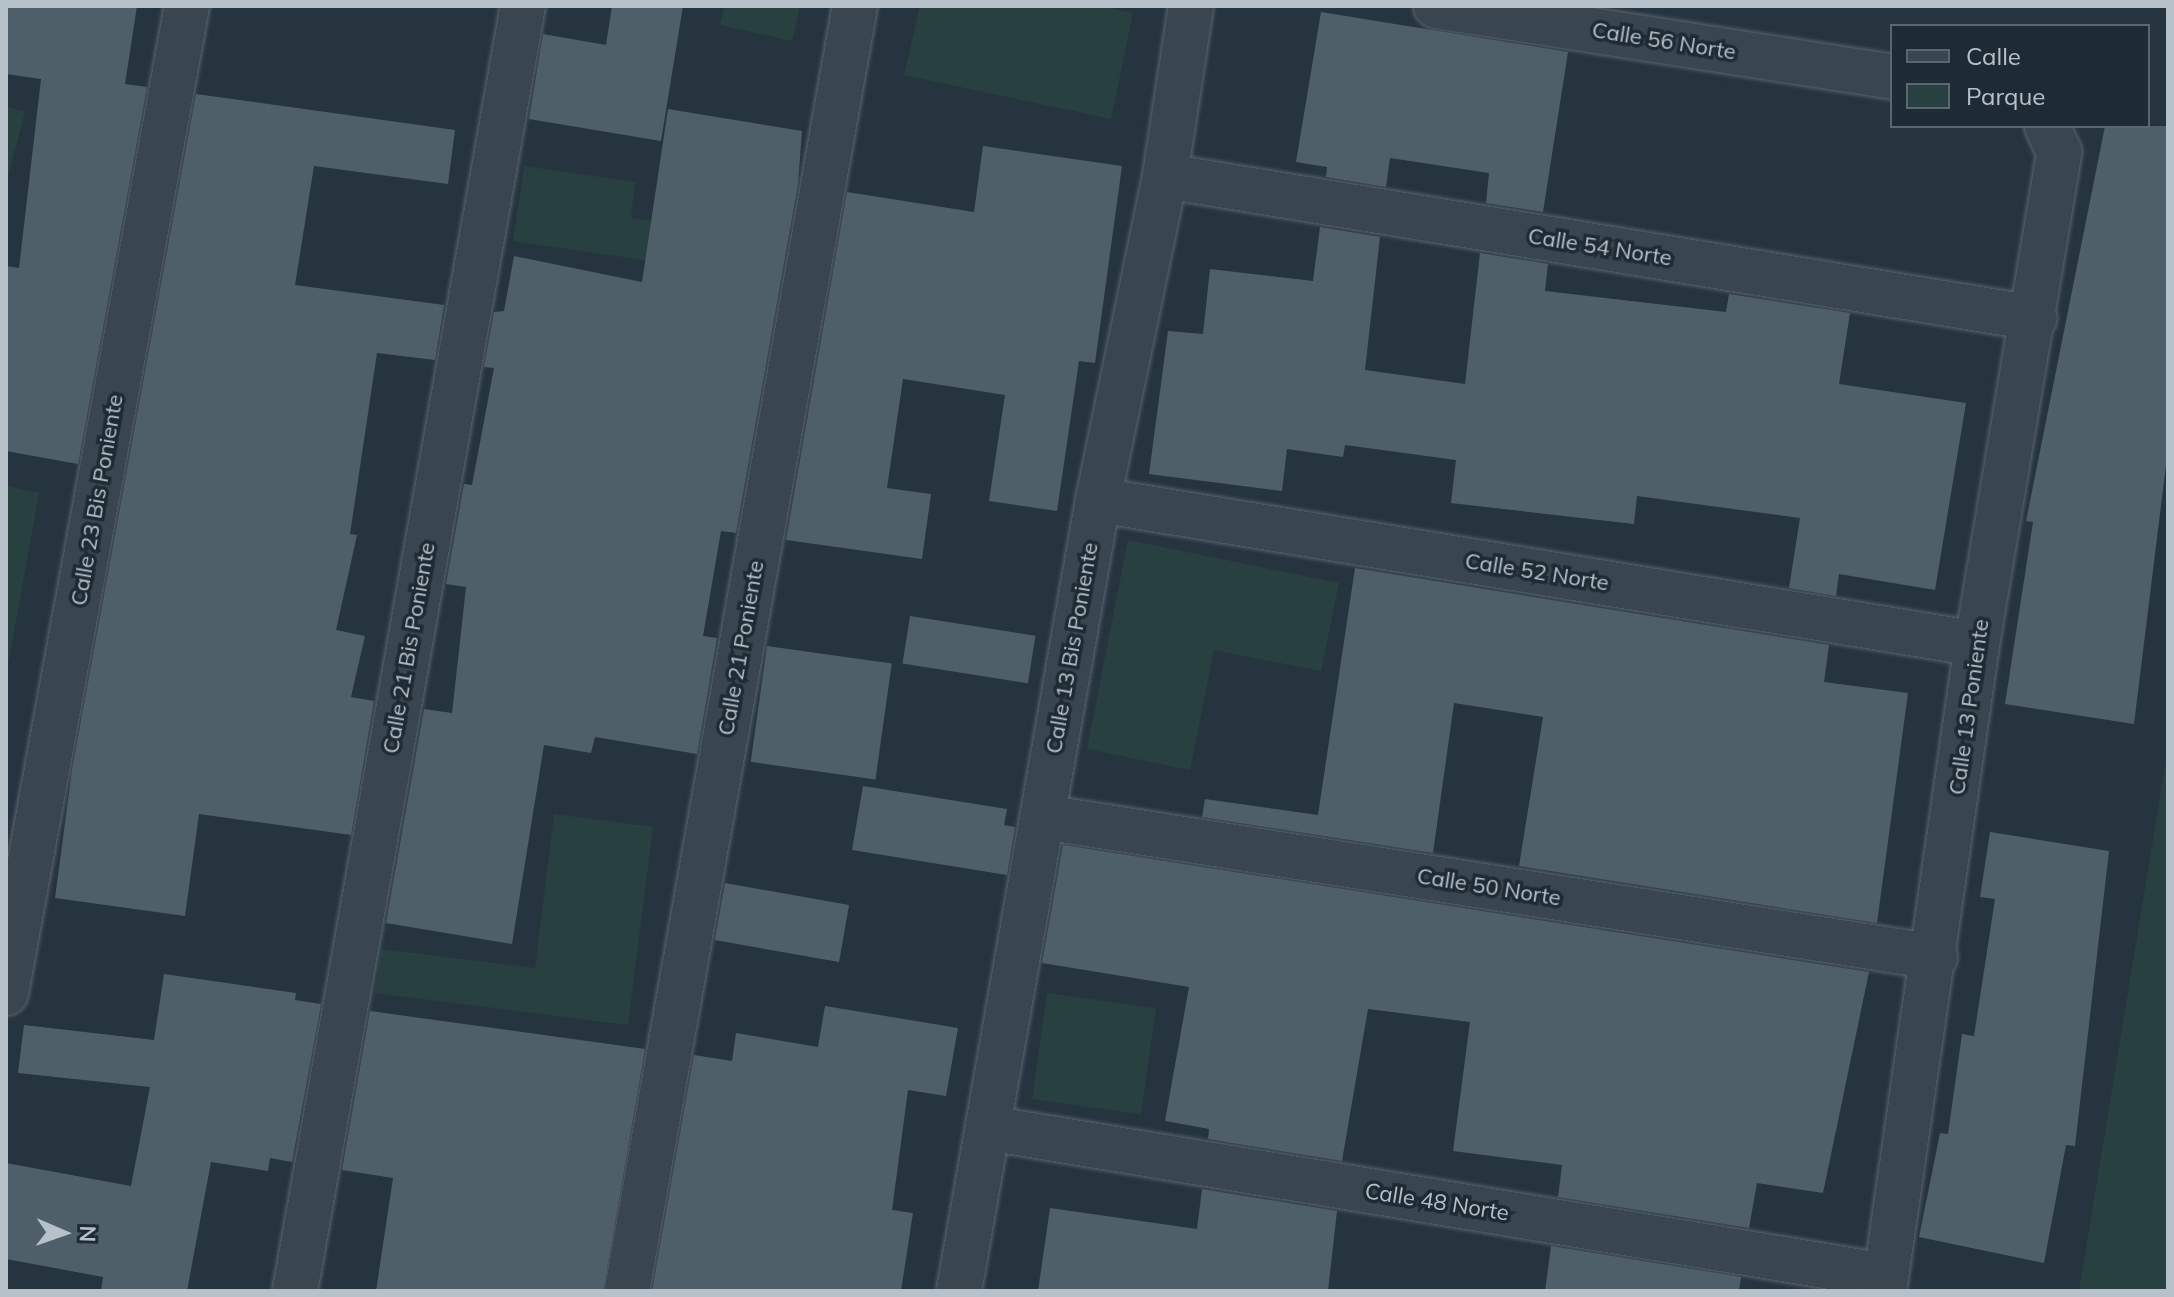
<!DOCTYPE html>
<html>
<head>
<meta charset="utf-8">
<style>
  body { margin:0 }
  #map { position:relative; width:2174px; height:1297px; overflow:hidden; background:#26343f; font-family:Mulish,sans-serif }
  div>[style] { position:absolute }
  .green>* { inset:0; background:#28403f; transform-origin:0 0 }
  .building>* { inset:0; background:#4f5f6a; transform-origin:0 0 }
  .roads { filter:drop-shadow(0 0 2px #58646d) drop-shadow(0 0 2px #58646d) }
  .street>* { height:44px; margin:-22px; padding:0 22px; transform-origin:22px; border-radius:22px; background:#3a464f }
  span { translate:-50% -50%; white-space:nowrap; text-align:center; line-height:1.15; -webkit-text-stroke:7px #1f2b34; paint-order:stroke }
  .street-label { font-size:22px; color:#b6c1ca }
  .frame { position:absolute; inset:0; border:8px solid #b6c1ca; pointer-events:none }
  .legend { position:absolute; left:1890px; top:24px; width:260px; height:104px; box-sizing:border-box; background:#1f2b34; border:2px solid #5b6770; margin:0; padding:10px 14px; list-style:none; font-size:24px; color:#b6c1ca }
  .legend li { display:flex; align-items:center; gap:16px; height:40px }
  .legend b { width:40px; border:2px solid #5b6770 }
  .north { position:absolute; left:24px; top:1193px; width:80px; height:80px; -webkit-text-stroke:6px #1f2b34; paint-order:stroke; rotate:92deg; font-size:22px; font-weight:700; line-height:32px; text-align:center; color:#b6c1ca }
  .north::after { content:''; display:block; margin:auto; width:28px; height:36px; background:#b6c1ca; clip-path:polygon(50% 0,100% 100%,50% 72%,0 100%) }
</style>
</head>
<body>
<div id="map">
  <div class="green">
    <i style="clip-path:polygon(724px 6px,800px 6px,792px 41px,720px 25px)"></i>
    <i style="clip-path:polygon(920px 6px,1099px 6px,1133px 13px,1111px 119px,904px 75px)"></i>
    <i style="clip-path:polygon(6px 107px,25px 111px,6px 184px)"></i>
    <i style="clip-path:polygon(524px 166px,635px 182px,631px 218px,758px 236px,753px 276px,513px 241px)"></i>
    <i style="clip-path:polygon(6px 486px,39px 493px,6px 677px)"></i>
    <i style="clip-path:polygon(1128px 540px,1339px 583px,1321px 671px,1214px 650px,1190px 770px,1087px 749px)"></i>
    <i style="clip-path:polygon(2168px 748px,2168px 1291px,2079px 1291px)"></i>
    <i style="clip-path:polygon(554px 814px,653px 827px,628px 1025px,375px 993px,381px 949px,535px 968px)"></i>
    <i style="left:1047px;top:993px;width:110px;height:107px;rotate:8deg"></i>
  </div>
  <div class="building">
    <i style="clip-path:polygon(6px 6px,137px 6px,125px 84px,147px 87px,78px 464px,6px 451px,6px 266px,19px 268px,41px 79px,6px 74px)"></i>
    <i style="clip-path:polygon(612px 6px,683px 6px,661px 141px,529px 119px,543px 34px,606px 45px)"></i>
    <i style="clip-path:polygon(1321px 12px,1568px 52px,1543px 212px,1486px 203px,1489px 173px,1390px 158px,1386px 187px,1326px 177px,1327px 167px,1296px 162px)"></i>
    <i style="clip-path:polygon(196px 94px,455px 130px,448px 184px,314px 166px,295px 285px,444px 305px,435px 360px,377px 353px,350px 534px,357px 535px,336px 630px,365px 636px,351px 697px,374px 701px,351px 835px,199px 814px,185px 916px,55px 898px,72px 770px)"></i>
    <i style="clip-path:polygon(668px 109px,802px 131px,798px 184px,736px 533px,721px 531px,703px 636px,717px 638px,697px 754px,595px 737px,591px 753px,544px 745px,512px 944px,386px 923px,424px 709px,452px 713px,466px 587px,446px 584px,464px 484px,472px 485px,494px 368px,484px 367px,494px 312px,504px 311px,514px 256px,642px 282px)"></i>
    <i style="clip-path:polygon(2105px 126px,2168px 126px,2168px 449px,2134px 724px,2005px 704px,2033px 522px,2026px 521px)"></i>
    <i style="clip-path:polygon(983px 146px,1122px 166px,1095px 363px,1079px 361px,1057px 511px,989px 501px,1005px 395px,903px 379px,887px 488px,931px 494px,922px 559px,786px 540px,847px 192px,974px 212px)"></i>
    <i style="clip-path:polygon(1320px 227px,1380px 237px,1365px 370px,1465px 384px,1480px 253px,1548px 264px,1545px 291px,1726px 312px,1729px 294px,1850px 313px,1839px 384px,1966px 403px,1935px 590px,1839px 574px,1836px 596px,1789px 588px,1800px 518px,1637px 496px,1634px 524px,1451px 503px,1456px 460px,1345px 445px,1343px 457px,1287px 449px,1282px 491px,1149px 474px,1168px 331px,1203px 334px,1210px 269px,1313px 281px)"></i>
    <i style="clip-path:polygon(1355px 568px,1829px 645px,1824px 682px,1908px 693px,1877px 923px,1519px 866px,1543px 717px,1454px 703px,1433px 853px,1202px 817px,1205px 799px,1318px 815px)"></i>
    <i style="left:910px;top:616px;width:127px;height:48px;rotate:9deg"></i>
    <i style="left:767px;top:646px;width:126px;height:117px;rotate:8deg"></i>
    <i style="clip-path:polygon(863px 786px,1007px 809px,1004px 825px,1015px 827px,1007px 875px,852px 850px)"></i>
    <i style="clip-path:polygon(1990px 832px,2109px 851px,2075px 1146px,2066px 1145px,2044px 1263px,1919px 1237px,1940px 1133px,1948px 1134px,1962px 1034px,1974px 1036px,1995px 899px,1980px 897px)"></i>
    <i style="clip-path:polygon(1063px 845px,1869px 972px,1823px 1193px,1757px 1183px,1749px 1228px,1558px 1197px,1562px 1165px,1453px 1151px,1470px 1022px,1368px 1009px,1342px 1161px,1208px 1139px,1209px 1129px,1165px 1121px,1189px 987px,1042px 963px)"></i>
    <i style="left:725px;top:883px;width:126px;height:58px;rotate:10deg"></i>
    <i style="clip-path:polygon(164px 974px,296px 993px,295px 1000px,321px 1004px,292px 1162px,270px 1158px,268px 1171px,211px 1162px,187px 1291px,101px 1291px,103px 1277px,6px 1259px,6px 1163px,131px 1186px,150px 1087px,18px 1073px,24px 1025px,154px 1040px)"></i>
    <i style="clip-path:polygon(825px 1006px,958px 1028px,946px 1096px,908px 1090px,892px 1210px,913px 1213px,901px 1291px,652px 1291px,694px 1055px,732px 1061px,736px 1033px,818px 1047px)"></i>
    <i style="clip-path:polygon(370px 1011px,645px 1049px,603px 1291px,376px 1291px,393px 1178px,342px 1170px)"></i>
    <i style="clip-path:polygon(1202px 1189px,1337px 1211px,1328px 1291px,1038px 1291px,1050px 1208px,1197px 1229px)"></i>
    <i style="clip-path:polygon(1551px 1246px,1741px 1277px,1739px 1291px,1545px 1291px)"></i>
  </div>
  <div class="roads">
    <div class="street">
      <i style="left:1436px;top:6px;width:461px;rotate:8.8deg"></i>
      <i style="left:1165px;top:176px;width:881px;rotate:9.28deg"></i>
      <i style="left:1098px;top:500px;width:891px;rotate:9.3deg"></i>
      <i style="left:1043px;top:817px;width:903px;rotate:8.92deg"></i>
      <i style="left:6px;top:993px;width:1003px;rotate:-79.61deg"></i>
      <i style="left:988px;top:1128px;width:910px;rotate:9.36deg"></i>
      <i style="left:295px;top:1291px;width:1305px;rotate:-79.94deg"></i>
      <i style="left:627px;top:1291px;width:1305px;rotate:-79.94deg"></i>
      <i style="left:959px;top:1291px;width:803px;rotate:-80.03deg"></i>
      <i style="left:1098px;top:500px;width:331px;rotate:-78.3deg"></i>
      <i style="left:1165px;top:176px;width:172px;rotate:-81.3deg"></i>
      <i style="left:1884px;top:1291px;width:654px;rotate:-81.82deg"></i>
      <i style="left:1977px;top:644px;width:499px;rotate:-80.5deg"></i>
      <i style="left:2059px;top:152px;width:29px;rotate:-115deg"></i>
    </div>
  </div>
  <div class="street-label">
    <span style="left:1664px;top:41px;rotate:9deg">Calle 56 Norte</span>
    <span style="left:1600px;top:247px;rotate:9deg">Calle 54 Norte</span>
    <span style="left:97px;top:500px;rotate:-80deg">Calle 23 Bis Poniente</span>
    <span style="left:1537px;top:572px;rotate:9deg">Calle 52 Norte</span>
    <span style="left:409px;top:648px;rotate:-80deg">Calle 21 Bis Poniente</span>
    <span style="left:741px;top:648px;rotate:-80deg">Calle 21 Poniente</span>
    <span style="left:1072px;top:648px;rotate:-80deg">Calle 13 Bis Poniente</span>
    <span style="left:1969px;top:707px;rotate:-82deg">Calle 13 Poniente</span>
    <span style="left:1489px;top:887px;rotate:9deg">Calle 50 Norte</span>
    <span style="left:1437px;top:1202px;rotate:9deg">Calle 48 Norte</span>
  </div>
  <div class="frame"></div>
  <ul class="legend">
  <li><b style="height:10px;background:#3a464f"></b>Calle</li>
  <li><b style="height:22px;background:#28403f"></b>Parque</li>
  </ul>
  <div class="north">N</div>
</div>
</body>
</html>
